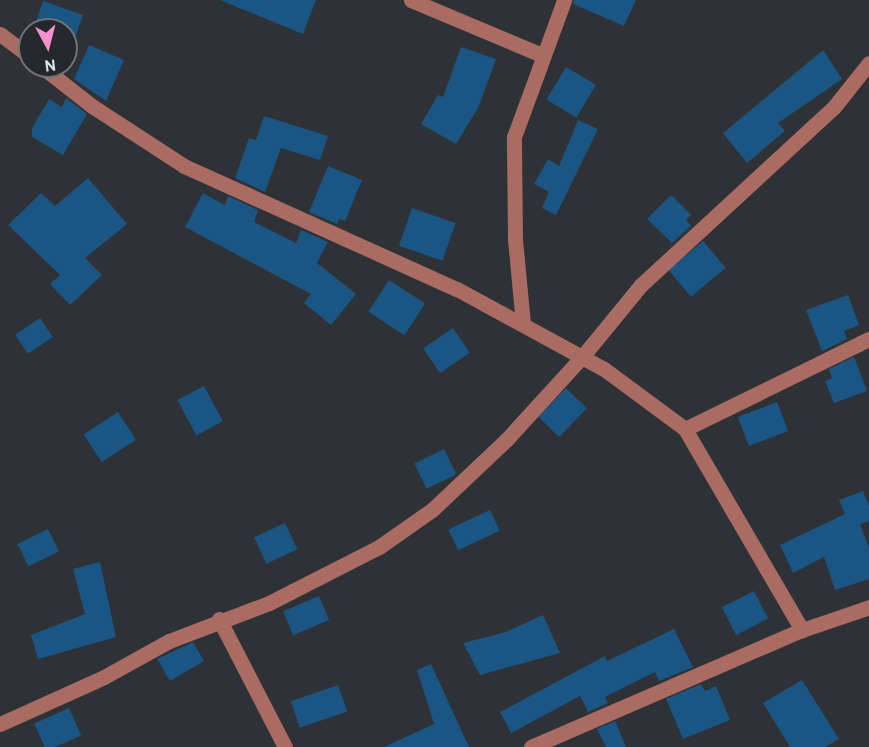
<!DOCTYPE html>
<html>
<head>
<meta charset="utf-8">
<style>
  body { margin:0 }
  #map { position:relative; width:869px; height:747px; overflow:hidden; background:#2e3236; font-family:Overpass,sans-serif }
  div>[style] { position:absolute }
  .building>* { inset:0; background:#1a5583; transform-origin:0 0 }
  .minor>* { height:15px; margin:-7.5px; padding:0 7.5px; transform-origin:7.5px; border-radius:7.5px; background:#a96b62 }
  span { translate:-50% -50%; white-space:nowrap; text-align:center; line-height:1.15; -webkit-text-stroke:4.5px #24282c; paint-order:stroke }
  .north { position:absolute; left:18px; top:18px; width:60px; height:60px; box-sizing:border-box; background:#24282c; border:2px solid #6f7376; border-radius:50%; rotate:173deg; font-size:16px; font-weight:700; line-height:24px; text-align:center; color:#e0e3e5 }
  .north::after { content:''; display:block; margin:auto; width:21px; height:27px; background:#f790ce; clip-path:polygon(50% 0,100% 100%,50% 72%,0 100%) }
</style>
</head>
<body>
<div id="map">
  <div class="building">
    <i style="clip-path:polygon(220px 0,316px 0,303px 34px)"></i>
    <i style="clip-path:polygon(574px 0,636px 0,624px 26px,573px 4px)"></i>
    <i style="clip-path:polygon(43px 1px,83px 15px,69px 54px,66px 53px,66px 30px,33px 30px)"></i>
    <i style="clip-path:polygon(89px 45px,124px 60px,106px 101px,74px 79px)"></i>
    <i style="clip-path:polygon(461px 47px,496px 59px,478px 108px,456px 144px,421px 124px,438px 95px,443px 97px)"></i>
    <i style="clip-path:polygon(823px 50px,842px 79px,778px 123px,785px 131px,747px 163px,723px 133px)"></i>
    <i style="left:566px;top:67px;width:35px;height:38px;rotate:31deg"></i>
    <i style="clip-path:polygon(66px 98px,87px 114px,63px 155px,32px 137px,32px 128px,49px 99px,62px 107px)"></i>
    <i style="clip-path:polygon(264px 116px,328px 136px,320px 160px,281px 148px,265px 192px,235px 178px,249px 138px,256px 140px)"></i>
    <i style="clip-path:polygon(578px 120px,598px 129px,556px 215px,542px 208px,549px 192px,534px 184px,548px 159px,559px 166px)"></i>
    <i style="clip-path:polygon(328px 166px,362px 180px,345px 221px,339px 219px,337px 224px,309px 212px)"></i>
    <i style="clip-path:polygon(88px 178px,127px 224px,85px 258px,102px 275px,70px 305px,50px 284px,60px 275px,8px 225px,41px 193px,55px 206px)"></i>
    <i style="clip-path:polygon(203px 193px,225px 205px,228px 196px,258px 210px,254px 222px,296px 243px,301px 230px,328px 242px,317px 263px,356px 294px,331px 325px,304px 303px,311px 294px,185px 227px)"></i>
    <i style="clip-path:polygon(671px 195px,691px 215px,686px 220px,691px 226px,672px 243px,647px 219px)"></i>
    <i style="left:412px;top:208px;width:46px;height:40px;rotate:19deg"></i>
    <i style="left:703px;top:241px;width:35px;height:45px;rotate:50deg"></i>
    <i style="left:389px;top:280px;width:43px;height:38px;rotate:33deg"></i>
    <i style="clip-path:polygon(848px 295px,859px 325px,844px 331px,847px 339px,822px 351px,806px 310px)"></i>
    <i style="left:40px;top:318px;width:23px;height:30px;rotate:56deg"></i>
    <i style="left:453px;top:328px;width:30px;height:36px;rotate:56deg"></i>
    <i style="clip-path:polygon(854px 357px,867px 391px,834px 403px,825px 381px,832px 378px,829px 369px)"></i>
    <i style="left:204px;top:386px;width:40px;height:30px;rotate:62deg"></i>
    <i style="left:566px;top:388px;width:29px;height:40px;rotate:44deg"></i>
    <i style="left:777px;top:402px;width:31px;height:42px;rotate:69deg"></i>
    <i style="left:118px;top:412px;width:33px;height:41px;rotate:57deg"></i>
    <i style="left:444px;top:449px;width:28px;height:33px;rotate:64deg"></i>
    <i style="clip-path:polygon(863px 491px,869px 506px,869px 521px,860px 524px,869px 549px,869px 579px,835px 590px,824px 557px,793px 573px,780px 545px,845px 514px,839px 500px)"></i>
    <i style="left:490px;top:510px;width:23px;height:46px;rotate:65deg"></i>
    <i style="left:285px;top:523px;width:29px;height:34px;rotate:65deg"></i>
    <i style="left:48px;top:529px;width:25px;height:34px;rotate:64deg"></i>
    <i style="clip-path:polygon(100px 562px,116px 637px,38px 659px,31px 635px,85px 614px,73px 569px)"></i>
    <i style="left:754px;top:591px;width:31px;height:36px;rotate:63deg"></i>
    <i style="left:319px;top:596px;width:26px;height:39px;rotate:67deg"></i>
    <i style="clip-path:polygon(543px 615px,560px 653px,480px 675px,463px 643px,506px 632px)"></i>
    <i style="clip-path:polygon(674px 629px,693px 667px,659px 681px,655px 672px,605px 697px,608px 703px,588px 712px,580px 696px,511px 733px,500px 712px,605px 656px,607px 661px)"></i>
    <i style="clip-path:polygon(193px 642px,204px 661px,170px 681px,157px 659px)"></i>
    <i style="clip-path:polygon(431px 664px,469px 747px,384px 747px,434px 724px,417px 670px)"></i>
    <i style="clip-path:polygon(802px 680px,839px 739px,825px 747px,790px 747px,763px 703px)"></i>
    <i style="clip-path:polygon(701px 684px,705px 691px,716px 686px,730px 720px,683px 739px,666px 699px)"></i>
    <i style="left:338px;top:685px;width:28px;height:50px;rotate:71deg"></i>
    <i style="left:69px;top:708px;width:30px;height:38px;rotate:66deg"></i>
    <i style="clip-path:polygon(615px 721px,626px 747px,606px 747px,597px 729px)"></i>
  </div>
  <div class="minor">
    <i style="left:411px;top:0;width:142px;rotate:22.8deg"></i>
    <i style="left:0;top:34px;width:38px;rotate:37deg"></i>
    <i style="left:41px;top:66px;width:65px;rotate:38.1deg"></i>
    <i style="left:92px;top:106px;width:110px;rotate:33.1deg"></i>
    <i style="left:184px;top:166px;width:299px;rotate:24.3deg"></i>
    <i style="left:457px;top:289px;width:167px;rotate:28.6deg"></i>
    <i style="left:604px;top:369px;width:101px;rotate:36.5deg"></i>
    <i style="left:685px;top:429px;width:233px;rotate:59.8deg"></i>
    <i style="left:802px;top:630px;width:71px;rotate:-18.9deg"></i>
    <i style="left:523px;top:324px;width:84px;rotate:-95.4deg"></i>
    <i style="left:515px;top:240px;width:103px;rotate:-90.6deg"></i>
    <i style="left:514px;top:137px;width:146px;rotate:-69.9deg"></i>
    <i style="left:685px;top:429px;width:205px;rotate:-26.1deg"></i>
    <i style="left:219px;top:619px;width:144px;rotate:62.7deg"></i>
    <i style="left:0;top:724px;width:114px;rotate:-24.3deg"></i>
    <i style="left:104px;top:677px;width:74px;rotate:-29deg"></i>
    <i style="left:169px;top:641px;width:107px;rotate:-20.8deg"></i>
    <i style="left:269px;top:603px;width:123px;rotate:-27deg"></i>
    <i style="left:379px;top:547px;width:66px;rotate:-35.1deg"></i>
    <i style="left:433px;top:509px;width:102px;rotate:-43.4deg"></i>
    <i style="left:507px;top:439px;width:111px;rotate:-47.6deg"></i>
    <i style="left:582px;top:357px;width:93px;rotate:-50.7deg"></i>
    <i style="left:641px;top:285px;width:263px;rotate:-42.7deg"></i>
    <i style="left:834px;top:107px;width:56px;rotate:-51.5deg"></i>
    <i style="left:531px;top:747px;width:295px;rotate:-23.4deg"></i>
  </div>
  <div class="north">N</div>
</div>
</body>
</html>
